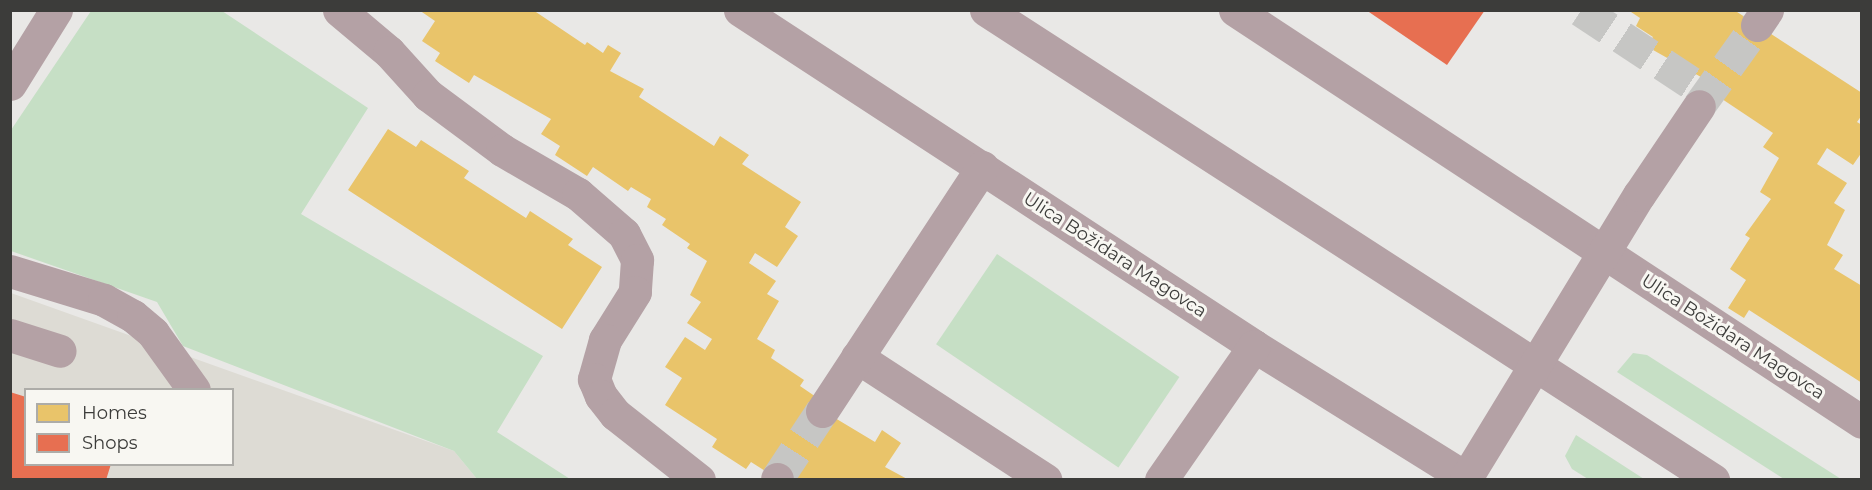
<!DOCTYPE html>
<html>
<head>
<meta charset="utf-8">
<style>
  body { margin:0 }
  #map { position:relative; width:1872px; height:490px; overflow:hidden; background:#e9e8e6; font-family:Montserrat,sans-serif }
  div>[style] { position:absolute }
  .built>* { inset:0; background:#dddbd4 }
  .green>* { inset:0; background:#c6dfc5; transform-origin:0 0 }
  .homes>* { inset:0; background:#e9c46a }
  .shops>* { inset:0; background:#e76f51 }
  .minor-tunnel>* { height:33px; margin-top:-16.5px; transform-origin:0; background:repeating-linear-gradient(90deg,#c6c6c4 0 33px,transparent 0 49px) }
  .minor>* { height:33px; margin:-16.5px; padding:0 16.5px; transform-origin:16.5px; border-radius:16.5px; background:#b4a1a5 }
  span { translate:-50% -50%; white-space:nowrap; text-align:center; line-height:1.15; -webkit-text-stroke:6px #f8f7f2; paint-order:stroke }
  .street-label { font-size:18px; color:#3c3c3a }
  .frame { position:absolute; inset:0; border:12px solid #3c3c3a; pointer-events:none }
  .legend { position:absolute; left:24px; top:388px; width:210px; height:78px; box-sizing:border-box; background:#f8f7f2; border:2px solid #adaca8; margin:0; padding:8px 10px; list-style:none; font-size:18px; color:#3c3c3a }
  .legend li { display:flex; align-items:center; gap:12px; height:30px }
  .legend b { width:30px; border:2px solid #adaca8 }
</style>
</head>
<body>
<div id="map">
  <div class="built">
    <i style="clip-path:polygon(evenodd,11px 293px,454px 451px,477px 479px,11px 480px,11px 293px,26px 390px,232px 390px,232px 464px,26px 464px,26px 390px)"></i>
  </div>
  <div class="green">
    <i style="clip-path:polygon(91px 11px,222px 11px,368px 108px,301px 214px,543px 356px,497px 432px,570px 479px,477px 479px,454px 451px,183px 346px,157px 302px,11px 251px,11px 130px)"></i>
    <i style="left:997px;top:254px;width:220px;height:109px;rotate:34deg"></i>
    <i style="clip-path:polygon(1633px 353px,1647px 355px,1841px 479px,1784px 479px,1617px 372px)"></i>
    <i style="clip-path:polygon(1576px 435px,1644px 479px,1588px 479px,1572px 469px,1565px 456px)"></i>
  </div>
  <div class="homes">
    <i style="clip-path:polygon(419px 10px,533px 10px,585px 45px,587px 42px,603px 53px,608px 45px,621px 53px,610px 71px,644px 89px,639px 97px,714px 146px,720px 136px,749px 155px,742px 164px,801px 202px,785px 227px,798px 236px,777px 267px,755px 253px,749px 263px,776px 281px,767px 294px,779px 301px,757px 339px,775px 350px,771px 358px,804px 380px,800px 386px,819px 399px,815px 406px,875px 442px,882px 430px,901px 443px,885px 467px,909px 480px,779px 480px,751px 462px,746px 469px,712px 447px,717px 439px,665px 405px,682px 378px,665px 367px,685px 337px,705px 350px,712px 339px,687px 323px,701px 302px,690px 295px,707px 261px,687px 248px,690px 244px,662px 225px,666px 219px,647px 207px,651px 199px,631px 187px,628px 191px,593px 167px,587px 176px,555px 155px,560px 146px,541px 134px,551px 119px,474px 75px,469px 83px,435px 61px,440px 53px,422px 41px,435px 21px)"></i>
    <i style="clip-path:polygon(1628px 10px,1734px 10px,1862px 93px,1862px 115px,1857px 122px,1862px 125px,1862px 152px,1853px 165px,1827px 148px,1817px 164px,1847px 183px,1834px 203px,1845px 210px,1827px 245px,1843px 255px,1834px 269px,1862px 286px,1862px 383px,1749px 310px,1744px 318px,1728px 308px,1746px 280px,1730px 269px,1750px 238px,1745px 235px,1771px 199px,1760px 192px,1779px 158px,1763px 147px,1773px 133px,1719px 97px,1724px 90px,1646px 46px,1653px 37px,1636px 26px,1640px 18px)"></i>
    <i style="clip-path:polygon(388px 129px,416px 147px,421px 140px,469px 171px,464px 178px,526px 218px,530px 211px,573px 239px,568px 245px,602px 267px,562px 329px,348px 190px)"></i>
  </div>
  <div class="shops">
    <i style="clip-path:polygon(1366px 10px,1485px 10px,1447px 65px)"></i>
    <i style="clip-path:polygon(10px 392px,26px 397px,26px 464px,111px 464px,106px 480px,10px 480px)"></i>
  </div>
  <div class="minor-tunnel">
    <i style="left:1581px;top:10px;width:151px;rotate:33.4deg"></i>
    <i style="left:1699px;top:106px;width:100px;rotate:-54.4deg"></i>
    <i style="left:777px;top:479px;width:82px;rotate:-56.5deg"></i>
  </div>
  <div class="minor">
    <i style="left:339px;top:10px;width:65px;rotate:40deg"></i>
    <i style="left:389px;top:52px;width:58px;rotate:47.8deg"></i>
    <i style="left:428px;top:95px;width:92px;rotate:36.6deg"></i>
    <i style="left:502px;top:150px;width:88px;rotate:30.1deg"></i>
    <i style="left:578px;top:194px;width:61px;rotate:41deg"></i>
    <i style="left:624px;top:234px;width:29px;rotate:63deg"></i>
    <i style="left:637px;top:260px;width:32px;rotate:94deg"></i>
    <i style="left:635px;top:292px;width:57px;rotate:122deg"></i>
    <i style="left:605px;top:340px;width:41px;rotate:105.8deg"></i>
    <i style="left:594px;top:379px;width:18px;rotate:68deg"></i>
    <i style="left:601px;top:396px;width:23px;rotate:52deg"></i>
    <i style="left:615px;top:414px;width:107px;rotate:38.2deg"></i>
    <i style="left:740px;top:10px;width:614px;rotate:33.17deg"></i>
    <i style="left:1254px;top:346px;width:253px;rotate:31.9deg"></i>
    <i style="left:986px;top:10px;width:866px;rotate:32.88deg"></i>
    <i style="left:1235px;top:10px;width:750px;rotate:33.31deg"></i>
    <i style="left:1757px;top:25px;width:18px;rotate:-56deg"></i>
    <i style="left:10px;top:84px;width:87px;rotate:-58.1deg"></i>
    <i style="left:10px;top:271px;width:98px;rotate:17.1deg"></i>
    <i style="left:104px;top:300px;width:33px;rotate:29deg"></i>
    <i style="left:133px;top:316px;width:26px;rotate:40deg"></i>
    <i style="left:153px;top:333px;width:70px;rotate:54.3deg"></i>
    <i style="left:10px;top:335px;width:52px;rotate:17.7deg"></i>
    <i style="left:857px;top:357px;width:225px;rotate:33.1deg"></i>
    <i style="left:822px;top:411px;width:292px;rotate:-56.7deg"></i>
    <i style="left:1466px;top:478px;width:332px;rotate:-58.6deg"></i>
    <i style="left:1639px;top:195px;width:107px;rotate:-56deg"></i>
    <i style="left:777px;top:480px;width:1px;rotate:-90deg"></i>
    <i style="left:1161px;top:480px;width:163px;rotate:-55.2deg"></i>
  </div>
  <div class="street-label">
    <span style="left:1115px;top:255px;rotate:33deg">Ulica Božidara Magovca</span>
    <span style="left:1733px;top:337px;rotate:33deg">Ulica Božidara Magovca</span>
  </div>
  <div class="frame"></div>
  <ul class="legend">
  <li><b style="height:16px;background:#e9c46a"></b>Homes</li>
  <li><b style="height:16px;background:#e76f51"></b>Shops</li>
  </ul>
</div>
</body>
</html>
